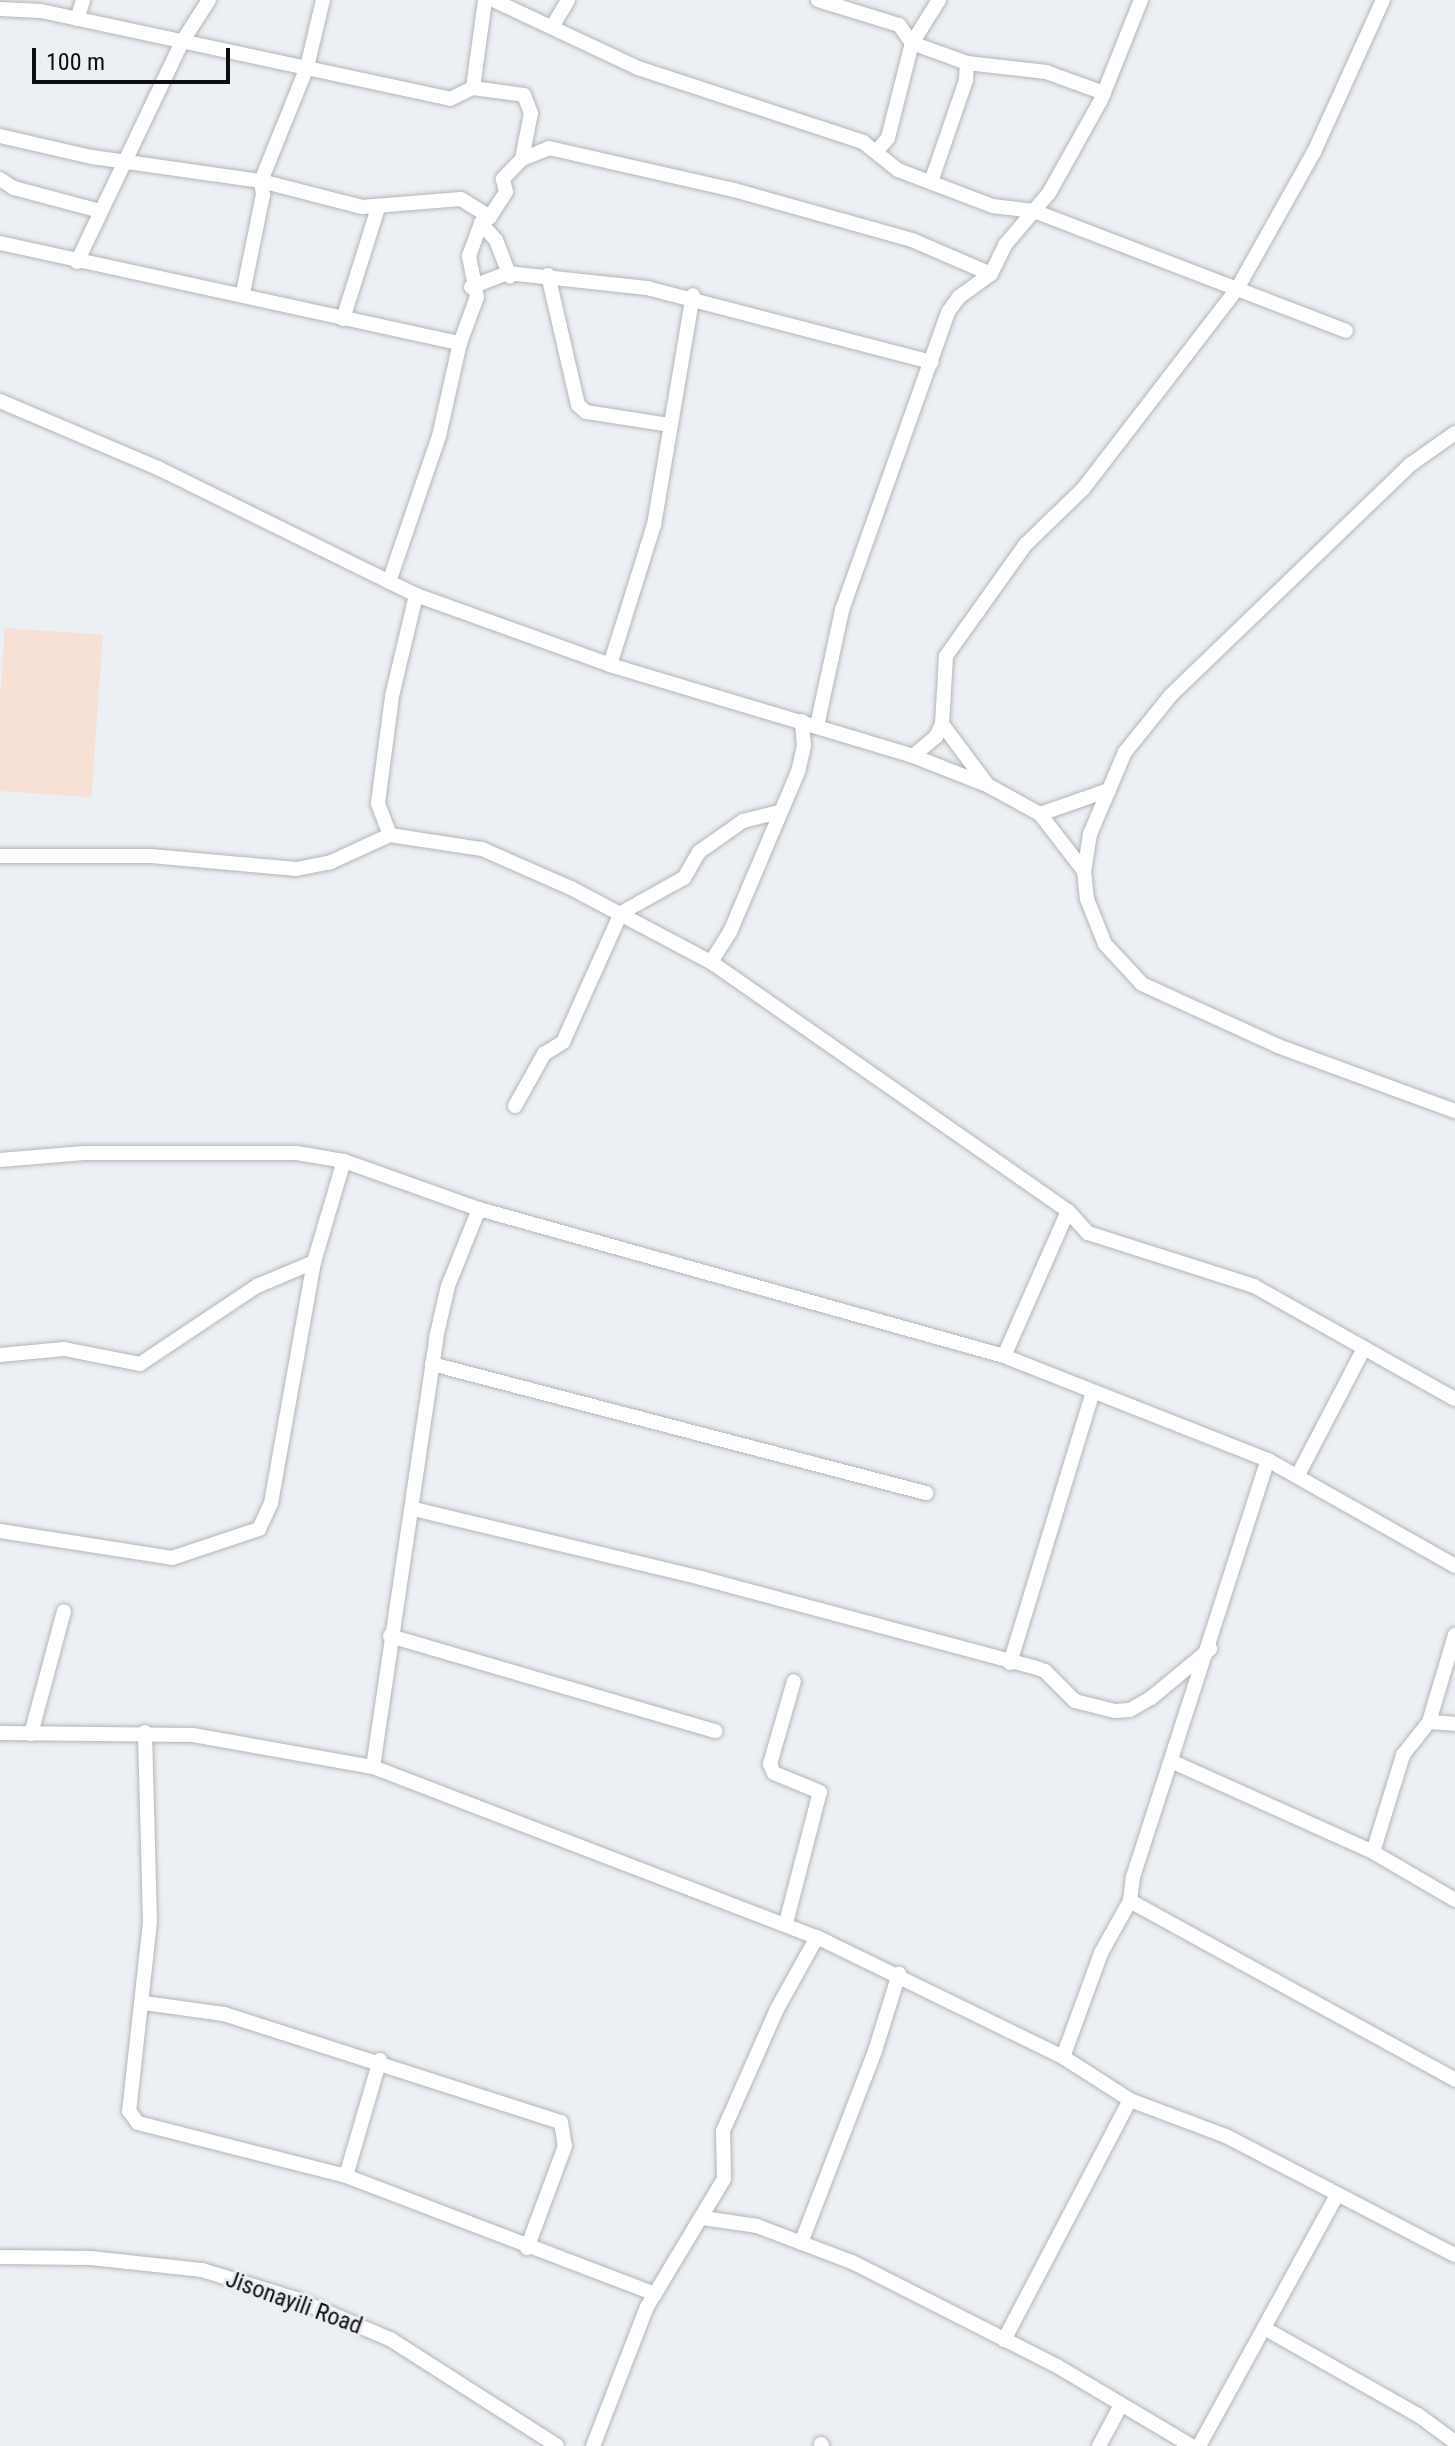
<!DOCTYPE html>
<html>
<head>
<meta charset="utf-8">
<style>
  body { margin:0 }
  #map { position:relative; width:1455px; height:2446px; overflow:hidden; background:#eceff3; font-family:"Roboto Condensed",sans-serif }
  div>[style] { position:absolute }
  .education>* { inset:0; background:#f7e0d4; transform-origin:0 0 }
  .roads { filter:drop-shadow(0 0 2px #b2b6b9) drop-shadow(0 0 2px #b2b6b9) }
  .minor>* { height:14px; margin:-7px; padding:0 7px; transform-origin:7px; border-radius:7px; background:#fff }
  span { translate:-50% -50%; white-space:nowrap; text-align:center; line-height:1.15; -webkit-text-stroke:6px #eceff3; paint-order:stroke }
  .street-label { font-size:24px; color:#0d0e0f }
  .scale { position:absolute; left:32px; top:48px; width:198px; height:36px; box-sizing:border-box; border:4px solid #0d0e0f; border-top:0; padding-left:10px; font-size:24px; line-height:28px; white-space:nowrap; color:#0d0e0f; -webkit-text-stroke:6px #eceff3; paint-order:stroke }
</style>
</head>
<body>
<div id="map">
  <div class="education">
    <i style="left:5px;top:628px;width:98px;height:163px;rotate:4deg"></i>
  </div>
  <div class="roads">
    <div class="minor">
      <i style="left:485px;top:0;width:89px;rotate:97.8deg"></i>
      <i style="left:473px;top:88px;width:51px;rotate:7.8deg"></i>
      <i style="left:524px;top:95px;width:19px;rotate:69deg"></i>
      <i style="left:531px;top:113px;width:47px;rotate:101.1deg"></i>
      <i style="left:522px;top:159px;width:28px;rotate:134deg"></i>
      <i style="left:503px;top:179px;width:13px;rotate:77deg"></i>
      <i style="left:506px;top:192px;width:30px;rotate:123deg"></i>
      <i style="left:493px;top:0;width:160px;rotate:25.1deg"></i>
      <i style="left:638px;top:68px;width:237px;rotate:18.2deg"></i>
      <i style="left:863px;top:142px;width:45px;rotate:38.7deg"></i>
      <i style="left:898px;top:170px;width:102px;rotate:20.8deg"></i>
      <i style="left:993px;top:206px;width:41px;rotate:7deg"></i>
      <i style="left:1034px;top:211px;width:334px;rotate:21deg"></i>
      <i style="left:818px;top:0;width:85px;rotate:17.2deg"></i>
      <i style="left:899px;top:25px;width:22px;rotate:54deg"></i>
      <i style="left:912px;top:43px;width:98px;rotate:104.2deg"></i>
      <i style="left:888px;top:138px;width:18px;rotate:131deg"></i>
      <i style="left:939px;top:0;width:51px;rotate:122.1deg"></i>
      <i style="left:912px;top:43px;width:59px;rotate:20deg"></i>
      <i style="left:967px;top:63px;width:80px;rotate:6.5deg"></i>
      <i style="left:1046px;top:72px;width:62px;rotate:19.9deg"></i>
      <i style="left:0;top:9px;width:41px;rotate:2.8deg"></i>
      <i style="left:41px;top:11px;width:418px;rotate:12.1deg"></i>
      <i style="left:450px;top:99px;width:25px;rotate:-26deg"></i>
      <i style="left:77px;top:19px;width:20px;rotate:-72deg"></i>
      <i style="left:552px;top:27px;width:31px;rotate:-59deg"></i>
      <i style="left:0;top:136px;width:94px;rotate:12.9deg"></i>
      <i style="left:92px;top:157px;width:171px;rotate:8.1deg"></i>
      <i style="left:261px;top:181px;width:104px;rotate:14.4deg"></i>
      <i style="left:362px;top:207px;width:99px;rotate:-4.6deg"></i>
      <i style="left:461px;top:199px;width:34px;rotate:32deg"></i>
      <i style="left:490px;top:217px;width:11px;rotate:146deg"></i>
      <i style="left:481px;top:223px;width:23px;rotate:49deg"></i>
      <i style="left:496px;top:240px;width:39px;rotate:69deg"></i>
      <i style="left:522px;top:159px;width:29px;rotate:-22deg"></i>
      <i style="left:549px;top:148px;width:190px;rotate:12.8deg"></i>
      <i style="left:734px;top:190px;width:185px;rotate:15.7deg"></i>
      <i style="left:912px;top:240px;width:86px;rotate:23.3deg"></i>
      <i style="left:0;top:179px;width:17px;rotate:33deg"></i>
      <i style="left:14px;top:188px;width:89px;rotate:15deg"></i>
      <i style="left:932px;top:179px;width:105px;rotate:-71deg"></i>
      <i style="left:966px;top:80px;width:17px;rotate:-87deg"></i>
      <i style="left:0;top:243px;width:471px;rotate:12.3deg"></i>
      <i style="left:77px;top:262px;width:244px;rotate:-64.5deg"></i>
      <i style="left:182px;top:42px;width:50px;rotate:-57.3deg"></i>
      <i style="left:548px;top:275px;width:133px;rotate:77deg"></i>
      <i style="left:578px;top:405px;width:11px;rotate:41deg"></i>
      <i style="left:586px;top:412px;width:85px;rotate:8.8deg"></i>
      <i style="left:471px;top:287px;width:39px;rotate:-21deg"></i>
      <i style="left:507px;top:273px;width:141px;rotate:6.1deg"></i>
      <i style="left:647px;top:288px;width:294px;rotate:14.6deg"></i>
      <i style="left:243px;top:293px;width:100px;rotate:-78.5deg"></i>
      <i style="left:263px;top:195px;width:14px;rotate:-98deg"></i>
      <i style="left:261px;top:181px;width:123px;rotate:-68deg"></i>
      <i style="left:307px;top:67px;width:69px;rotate:-76.6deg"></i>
      <i style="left:343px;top:319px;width:116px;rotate:-72.5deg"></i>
      <i style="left:0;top:401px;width:172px;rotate:23deg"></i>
      <i style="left:158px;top:468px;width:288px;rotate:26.2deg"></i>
      <i style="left:416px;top:595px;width:206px;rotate:19.8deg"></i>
      <i style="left:610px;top:665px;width:316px;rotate:16.7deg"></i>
      <i style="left:913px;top:756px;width:82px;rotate:21.5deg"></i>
      <i style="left:989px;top:786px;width:58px;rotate:28.8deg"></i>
      <i style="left:1040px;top:814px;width:72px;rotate:52.3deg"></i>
      <i style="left:1455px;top:433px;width:54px;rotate:144.8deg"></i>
      <i style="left:1411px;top:464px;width:333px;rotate:136.1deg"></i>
      <i style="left:1171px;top:695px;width:73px;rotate:128.9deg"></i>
      <i style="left:1125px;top:752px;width:89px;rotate:113.1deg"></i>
      <i style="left:1090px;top:834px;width:37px;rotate:99deg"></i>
      <i style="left:1084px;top:871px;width:28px;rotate:84deg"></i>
      <i style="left:1087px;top:899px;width:48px;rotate:68.2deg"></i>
      <i style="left:1105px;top:944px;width:54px;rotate:47.2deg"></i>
      <i style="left:1142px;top:984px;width:149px;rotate:24.5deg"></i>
      <i style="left:1278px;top:1046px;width:189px;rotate:20.2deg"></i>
      <i style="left:389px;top:582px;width:154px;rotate:-71.1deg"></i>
      <i style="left:439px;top:436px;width:95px;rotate:-77.3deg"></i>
      <i style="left:460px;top:343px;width:49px;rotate:-69.7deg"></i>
      <i style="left:477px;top:297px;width:42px;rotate:-101deg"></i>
      <i style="left:469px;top:256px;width:35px;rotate:-70deg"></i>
      <i style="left:610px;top:665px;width:147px;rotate:-72.6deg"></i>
      <i style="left:654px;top:525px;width:233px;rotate:-80.4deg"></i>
      <i style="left:817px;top:726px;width:119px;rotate:-77.8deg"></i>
      <i style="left:842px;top:610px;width:316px;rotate:-70.4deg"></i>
      <i style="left:948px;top:312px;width:19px;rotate:-54deg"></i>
      <i style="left:959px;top:297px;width:39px;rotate:-36deg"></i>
      <i style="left:991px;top:274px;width:32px;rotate:-64deg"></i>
      <i style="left:1005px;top:245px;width:68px;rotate:-49.8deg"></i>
      <i style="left:1049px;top:193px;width:107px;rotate:-60.8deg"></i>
      <i style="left:1101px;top:100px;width:108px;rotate:-68.2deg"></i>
      <i style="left:913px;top:756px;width:30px;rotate:-40deg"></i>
      <i style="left:936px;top:737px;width:14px;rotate:-65deg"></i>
      <i style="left:986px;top:783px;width:74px;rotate:-126.7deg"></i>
      <i style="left:942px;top:724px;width:68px;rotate:-86.6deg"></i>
      <i style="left:946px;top:656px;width:138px;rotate:-54.5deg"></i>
      <i style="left:1026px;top:544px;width:79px;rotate:-44deg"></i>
      <i style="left:1083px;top:489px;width:252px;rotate:-52.4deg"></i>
      <i style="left:1237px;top:289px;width:157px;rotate:-60.7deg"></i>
      <i style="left:1314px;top:152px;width:167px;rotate:-65.6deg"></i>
      <i style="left:1040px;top:814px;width:73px;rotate:-19.2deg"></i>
      <i style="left:390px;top:835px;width:34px;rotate:-111deg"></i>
      <i style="left:378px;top:803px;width:108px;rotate:-82.5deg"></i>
      <i style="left:392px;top:696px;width:104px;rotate:-76.6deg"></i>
      <i style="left:0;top:856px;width:151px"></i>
      <i style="left:151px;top:856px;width:146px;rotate:5.1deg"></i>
      <i style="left:296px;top:869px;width:36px;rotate:-11deg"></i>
      <i style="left:331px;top:862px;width:65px;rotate:-24.6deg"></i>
      <i style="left:390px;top:835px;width:93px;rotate:8.7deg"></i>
      <i style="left:482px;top:849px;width:97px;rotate:23.7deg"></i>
      <i style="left:571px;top:888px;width:158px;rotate:27.9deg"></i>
      <i style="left:711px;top:962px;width:435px;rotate:34.9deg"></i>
      <i style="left:1068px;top:1211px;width:158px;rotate:113.8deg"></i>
      <i style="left:711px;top:962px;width:36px;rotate:-58deg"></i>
      <i style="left:730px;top:932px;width:174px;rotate:-67deg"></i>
      <i style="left:798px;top:772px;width:27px;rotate:-77deg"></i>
      <i style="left:804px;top:746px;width:25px;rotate:-95deg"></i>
      <i style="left:515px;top:1106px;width:60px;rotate:-60.9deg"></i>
      <i style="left:544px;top:1054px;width:22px;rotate:-32deg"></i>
      <i style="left:563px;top:1042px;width:141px;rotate:-65.8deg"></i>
      <i style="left:621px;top:913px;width:72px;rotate:-29.1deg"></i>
      <i style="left:684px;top:878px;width:30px;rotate:-60deg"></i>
      <i style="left:699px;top:852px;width:54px;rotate:-35.2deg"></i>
      <i style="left:743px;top:821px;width:37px;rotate:-14deg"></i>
      <i style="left:0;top:1160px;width:84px;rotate:-4.8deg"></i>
      <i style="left:84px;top:1153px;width:213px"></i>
      <i style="left:297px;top:1153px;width:48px;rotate:9.7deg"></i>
      <i style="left:344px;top:1161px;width:143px;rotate:19.6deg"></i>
      <i style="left:479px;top:1209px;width:545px;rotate:15.64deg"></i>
      <i style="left:1004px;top:1356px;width:284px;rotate:21.5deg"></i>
      <i style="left:1268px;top:1460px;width:215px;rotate:29.5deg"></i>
      <i style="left:1068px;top:1211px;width:30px;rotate:48deg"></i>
      <i style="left:1088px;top:1233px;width:174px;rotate:17.7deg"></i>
      <i style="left:1254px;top:1286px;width:126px;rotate:29.4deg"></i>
      <i style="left:0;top:1355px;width:64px;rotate:-5.4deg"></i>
      <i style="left:64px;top:1349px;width:77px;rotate:11.2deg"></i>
      <i style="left:140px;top:1364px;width:141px;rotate:-33.7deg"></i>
      <i style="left:257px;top:1286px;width:62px;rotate:-22.8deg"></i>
      <i style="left:432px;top:1364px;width:511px;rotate:14.64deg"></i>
      <i style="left:1298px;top:1475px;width:143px;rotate:-62.5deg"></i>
      <i style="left:1364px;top:1348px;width:104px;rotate:29.3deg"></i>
      <i style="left:414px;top:1509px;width:295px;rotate:13.5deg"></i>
      <i style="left:701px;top:1578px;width:345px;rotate:15deg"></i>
      <i style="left:1034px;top:1667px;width:12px;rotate:20deg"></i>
      <i style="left:1045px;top:1671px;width:42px;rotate:45deg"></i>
      <i style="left:1075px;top:1701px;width:41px;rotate:14deg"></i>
      <i style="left:1115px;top:1711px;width:15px;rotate:-4deg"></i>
      <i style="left:1130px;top:1710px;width:24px;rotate:-30deg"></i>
      <i style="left:1151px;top:1698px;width:77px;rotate:-39.7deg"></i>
      <i style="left:0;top:1531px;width:174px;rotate:8.9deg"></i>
      <i style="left:172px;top:1558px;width:92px;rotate:-18.4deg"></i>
      <i style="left:259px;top:1529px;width:29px;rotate:-65deg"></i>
      <i style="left:271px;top:1503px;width:245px;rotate:-79.9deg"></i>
      <i style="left:314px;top:1262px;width:105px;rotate:-73.5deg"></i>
      <i style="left:390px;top:1636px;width:339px;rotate:16.3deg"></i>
      <i style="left:1010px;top:1663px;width:283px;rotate:-73deg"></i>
      <i style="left:1429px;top:1722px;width:91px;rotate:-73.4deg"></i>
      <i style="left:145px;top:1732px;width:190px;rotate:88.5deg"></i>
      <i style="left:150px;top:1922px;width:190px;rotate:96.3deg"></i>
      <i style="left:129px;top:2111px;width:15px;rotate:53deg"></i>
      <i style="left:138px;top:2123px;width:215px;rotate:14.3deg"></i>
      <i style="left:346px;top:2176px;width:331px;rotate:20.9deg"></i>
      <i style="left:0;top:1733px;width:193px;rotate:0.6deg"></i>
      <i style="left:193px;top:1735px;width:183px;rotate:10.1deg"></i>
      <i style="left:373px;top:1767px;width:475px;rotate:21deg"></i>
      <i style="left:817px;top:1937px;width:274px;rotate:26deg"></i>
      <i style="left:1063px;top:2057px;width:80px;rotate:32.7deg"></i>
      <i style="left:1130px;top:2100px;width:103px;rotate:20.6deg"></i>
      <i style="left:1226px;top:2136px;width:258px;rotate:27.5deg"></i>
      <i style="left:31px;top:1734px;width:127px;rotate:-75deg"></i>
      <i style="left:1173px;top:1762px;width:219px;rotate:24.2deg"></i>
      <i style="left:1373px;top:1852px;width:95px;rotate:30.3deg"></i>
      <i style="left:373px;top:1767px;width:434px;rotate:-81.6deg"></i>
      <i style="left:436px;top:1338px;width:53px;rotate:-77deg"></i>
      <i style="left:448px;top:1286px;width:83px;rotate:-68.1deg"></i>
      <i style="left:1373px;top:1852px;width:102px;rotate:-72.8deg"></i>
      <i style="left:1403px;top:1755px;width:42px;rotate:-51.8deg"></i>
      <i style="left:1429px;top:1722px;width:26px;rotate:4deg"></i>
      <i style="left:1130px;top:1901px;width:371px;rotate:28.8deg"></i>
      <i style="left:786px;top:1923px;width:135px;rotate:-75.5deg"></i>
      <i style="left:820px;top:1792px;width:50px;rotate:-157.6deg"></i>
      <i style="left:774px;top:1773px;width:10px;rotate:-114deg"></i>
      <i style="left:770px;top:1764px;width:86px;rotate:-73.9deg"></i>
      <i style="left:144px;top:2003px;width:81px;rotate:7.8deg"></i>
      <i style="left:224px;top:2014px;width:354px;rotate:17.8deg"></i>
      <i style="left:561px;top:2122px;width:24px;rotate:81deg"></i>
      <i style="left:565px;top:2146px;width:109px;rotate:110.4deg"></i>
      <i style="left:1063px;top:2057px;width:111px;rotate:-69.9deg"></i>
      <i style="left:1101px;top:1953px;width:60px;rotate:-60.9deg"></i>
      <i style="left:1130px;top:1901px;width:24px;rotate:-83deg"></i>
      <i style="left:1133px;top:1877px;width:438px;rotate:-72.1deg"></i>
      <i style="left:346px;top:2176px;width:121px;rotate:-73.7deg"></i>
      <i style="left:703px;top:2218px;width:55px;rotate:8.4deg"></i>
      <i style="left:757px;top:2226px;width:102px;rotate:20.8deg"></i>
      <i style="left:852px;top:2262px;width:230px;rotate:26.9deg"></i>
      <i style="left:1057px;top:2366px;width:157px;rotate:30.7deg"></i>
      <i style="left:801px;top:2243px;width:206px;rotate:-68.9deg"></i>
      <i style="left:875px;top:2051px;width:81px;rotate:-72.7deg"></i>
      <i style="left:0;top:2257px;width:91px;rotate:0.6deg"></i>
      <i style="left:91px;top:2258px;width:112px;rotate:6.2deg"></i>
      <i style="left:202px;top:2270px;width:98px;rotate:17.1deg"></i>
      <i style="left:296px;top:2299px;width:102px;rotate:23.1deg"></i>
      <i style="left:390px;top:2339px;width:198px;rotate:32.6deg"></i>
      <i style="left:1264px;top:2328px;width:177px;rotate:29.5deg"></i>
      <i style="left:1418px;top:2415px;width:46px;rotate:36.1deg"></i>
      <i style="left:1004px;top:2340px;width:271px;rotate:-62.3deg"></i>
      <i style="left:821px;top:2444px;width:2px;rotate:63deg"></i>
      <i style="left:593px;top:2446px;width:149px;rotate:-68.8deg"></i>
      <i style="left:647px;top:2307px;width:149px;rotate:-59deg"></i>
      <i style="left:724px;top:2179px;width:48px;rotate:-91.2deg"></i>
      <i style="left:723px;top:2131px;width:133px;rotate:-66.1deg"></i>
      <i style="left:777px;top:2009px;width:82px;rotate:-60.9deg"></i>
      <i style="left:1099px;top:2446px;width:47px;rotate:-61.8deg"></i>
      <i style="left:1199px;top:2446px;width:286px;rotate:-61.2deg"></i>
    </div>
  </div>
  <div class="street-label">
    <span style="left:294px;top:2303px;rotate:20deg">Jisonayili Road</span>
  </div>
  <div class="scale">100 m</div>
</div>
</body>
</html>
